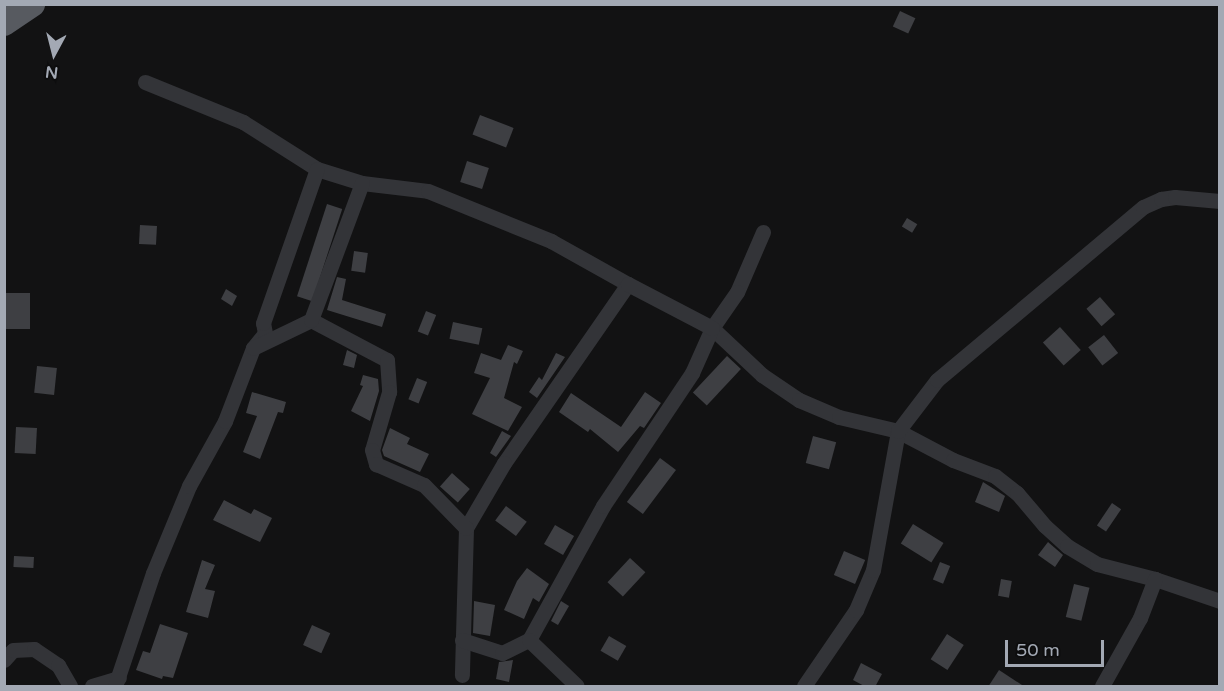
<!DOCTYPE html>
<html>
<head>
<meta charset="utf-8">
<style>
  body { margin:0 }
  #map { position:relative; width:1224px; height:691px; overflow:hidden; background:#121213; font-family:"Varela Round",sans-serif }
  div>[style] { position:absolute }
  .building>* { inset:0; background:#3e3f43; transform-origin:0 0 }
  .minor>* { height:15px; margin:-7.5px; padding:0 7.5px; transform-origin:7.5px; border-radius:7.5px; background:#333438 }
  .trunk>* { height:26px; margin:-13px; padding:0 13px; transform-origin:13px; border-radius:13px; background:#575a60 }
  span { translate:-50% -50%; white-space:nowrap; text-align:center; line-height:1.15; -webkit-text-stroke:4.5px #0d0d0e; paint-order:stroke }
  .frame { position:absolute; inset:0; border:6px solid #a3a9b4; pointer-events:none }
  .north { position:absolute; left:24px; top:24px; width:60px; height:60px; -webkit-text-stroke:4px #0d0d0e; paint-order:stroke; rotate:187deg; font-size:16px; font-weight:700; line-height:24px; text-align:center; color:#a3a9b4 }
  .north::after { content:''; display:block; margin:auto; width:21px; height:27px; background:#a3a9b4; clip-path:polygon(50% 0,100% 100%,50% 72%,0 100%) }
  .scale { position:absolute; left:1005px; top:640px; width:99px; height:27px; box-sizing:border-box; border:3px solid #a3a9b4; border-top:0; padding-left:8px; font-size:18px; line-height:21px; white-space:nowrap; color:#a3a9b4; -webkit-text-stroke:4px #0d0d0e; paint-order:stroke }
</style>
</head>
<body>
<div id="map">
  <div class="building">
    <i style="left:900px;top:11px;width:17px;height:17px;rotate:25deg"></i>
    <i style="left:480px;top:115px;width:36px;height:21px;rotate:21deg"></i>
    <i style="left:467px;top:161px;width:23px;height:22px;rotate:18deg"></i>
    <i style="left:327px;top:204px;width:16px;height:97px;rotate:18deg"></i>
    <i style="left:907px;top:218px;width:12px;height:10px;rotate:31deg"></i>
    <i style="left:140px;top:225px;width:17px;height:19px;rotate:3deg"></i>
    <i style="left:354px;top:251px;width:14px;height:20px;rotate:8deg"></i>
    <i style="clip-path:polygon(337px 277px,346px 279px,342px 300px,386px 314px,382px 327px,327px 310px)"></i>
    <i style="clip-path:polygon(226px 289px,237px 296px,232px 306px,221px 299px)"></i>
    <i style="left:30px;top:293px;width:36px;height:26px;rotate:90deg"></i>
    <i style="left:1100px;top:297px;width:23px;height:18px;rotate:49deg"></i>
    <i style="left:426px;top:311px;width:11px;height:22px;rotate:22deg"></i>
    <i style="left:453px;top:322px;width:30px;height:17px;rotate:12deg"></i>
    <i style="left:1060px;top:327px;width:31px;height:23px;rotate:48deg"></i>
    <i style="left:1104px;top:335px;width:23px;height:20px;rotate:52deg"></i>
    <i style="clip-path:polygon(508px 345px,523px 351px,517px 364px,514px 362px,504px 398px,522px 407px,508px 431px,472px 414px,490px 378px,474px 373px,481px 353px,501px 360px)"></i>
    <i style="clip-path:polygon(347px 350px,357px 355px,354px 368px,343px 365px)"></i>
    <i style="clip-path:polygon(556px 353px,565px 357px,537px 398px,529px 392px,539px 377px,542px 380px)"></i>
    <i style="left:727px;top:356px;width:19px;height:50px;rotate:43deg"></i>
    <i style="left:37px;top:366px;width:20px;height:27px;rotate:6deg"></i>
    <i style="clip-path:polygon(363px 375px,378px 379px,379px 391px,370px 421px,351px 411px,363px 386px,360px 385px)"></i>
    <i style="left:417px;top:378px;width:11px;height:23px;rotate:22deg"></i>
    <i style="clip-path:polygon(252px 392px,286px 402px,283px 413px,278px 412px,260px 459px,243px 452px,257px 416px,246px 413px)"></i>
    <i style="clip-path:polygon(645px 392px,661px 403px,644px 428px,640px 426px,618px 452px,590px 429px,588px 432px,559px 412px,571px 393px,621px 427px)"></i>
    <i style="left:16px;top:427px;width:21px;height:26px;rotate:3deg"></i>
    <i style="clip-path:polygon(390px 428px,410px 438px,407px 444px,429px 454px,420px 472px,384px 456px,382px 450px)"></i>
    <i style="clip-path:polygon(502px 431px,511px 436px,496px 457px,490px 453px)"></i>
    <i style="left:813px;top:436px;width:24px;height:28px;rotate:15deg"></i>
    <i style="left:660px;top:458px;width:20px;height:55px;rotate:37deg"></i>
    <i style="left:452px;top:473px;width:24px;height:18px;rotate:42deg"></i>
    <i style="clip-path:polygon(983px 482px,1005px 496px,999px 512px,975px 502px)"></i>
    <i style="clip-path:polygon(224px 500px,251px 514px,254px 509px,272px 518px,260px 542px,213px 520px)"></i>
    <i style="left:1112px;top:503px;width:11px;height:27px;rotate:34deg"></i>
    <i style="left:506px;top:506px;width:26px;height:18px;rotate:37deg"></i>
    <i style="left:913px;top:524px;width:36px;height:23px;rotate:32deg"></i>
    <i style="left:555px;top:525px;width:22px;height:22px;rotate:30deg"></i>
    <i style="clip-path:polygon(1048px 542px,1063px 555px,1055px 567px,1038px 555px)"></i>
    <i style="left:844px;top:551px;width:23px;height:26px;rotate:23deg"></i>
    <i style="left:14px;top:556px;width:20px;height:11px;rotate:3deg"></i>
    <i style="left:630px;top:558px;width:21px;height:33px;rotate:43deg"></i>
    <i style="clip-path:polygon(202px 560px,215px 565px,205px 589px,215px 591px,208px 618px,186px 612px)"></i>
    <i style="left:940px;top:562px;width:11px;height:19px;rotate:22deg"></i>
    <i style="clip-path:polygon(527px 568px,549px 584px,539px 602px,533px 598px,524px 619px,504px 610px,517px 581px)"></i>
    <i style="left:1001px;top:579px;width:11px;height:17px;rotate:10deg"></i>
    <i style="left:1074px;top:584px;width:16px;height:34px;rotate:14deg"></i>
    <i style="clip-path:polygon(474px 601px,495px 605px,490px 636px,473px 633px)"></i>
    <i style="clip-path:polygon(561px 601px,569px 606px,558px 625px,551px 621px)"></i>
    <i style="clip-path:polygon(160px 624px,188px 633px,173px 678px,163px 676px,162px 679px,136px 670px,143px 651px,150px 653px)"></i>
    <i style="left:312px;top:625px;width:20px;height:22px;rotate:24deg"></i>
    <i style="left:947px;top:634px;width:20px;height:30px;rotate:33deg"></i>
    <i style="left:609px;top:636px;width:20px;height:17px;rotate:30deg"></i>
    <i style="clip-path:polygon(513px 660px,509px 682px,496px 679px,499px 662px)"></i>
    <i style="clip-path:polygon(861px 663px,882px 674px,875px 687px,866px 687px,853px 680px)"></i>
    <i style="clip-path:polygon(999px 670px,1025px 687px,988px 687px)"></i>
  </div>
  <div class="minor">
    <i style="left:145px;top:82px;width:106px;rotate:22.2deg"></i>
    <i style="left:243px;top:122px;width:88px;rotate:32.4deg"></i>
    <i style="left:317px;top:169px;width:47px;rotate:17.3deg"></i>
    <i style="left:362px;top:183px;width:66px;rotate:6.9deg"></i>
    <i style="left:428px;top:191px;width:133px;rotate:22.1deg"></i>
    <i style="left:551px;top:241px;width:88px;rotate:29.2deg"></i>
    <i style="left:628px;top:284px;width:218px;rotate:124.7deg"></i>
    <i style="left:504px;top:463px;width:75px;rotate:120.3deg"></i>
    <i style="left:466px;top:528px;width:147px;rotate:91.6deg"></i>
    <i style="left:763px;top:232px;width:65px;rotate:113.4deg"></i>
    <i style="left:737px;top:292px;width:44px;rotate:124.8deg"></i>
    <i style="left:712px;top:328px;width:69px;rotate:43.2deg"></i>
    <i style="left:762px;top:375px;width:45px;rotate:34deg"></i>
    <i style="left:799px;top:400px;width:43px;rotate:23deg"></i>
    <i style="left:839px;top:417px;width:61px;rotate:13.3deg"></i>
    <i style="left:898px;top:431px;width:62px;rotate:27.8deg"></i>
    <i style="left:953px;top:460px;width:45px;rotate:20.9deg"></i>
    <i style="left:995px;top:476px;width:28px;rotate:38deg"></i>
    <i style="left:1017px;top:493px;width:43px;rotate:49.7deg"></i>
    <i style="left:1045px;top:526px;width:30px;rotate:42deg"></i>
    <i style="left:1067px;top:546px;width:35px;rotate:31deg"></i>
    <i style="left:1097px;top:564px;width:60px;rotate:14.5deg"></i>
    <i style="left:1155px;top:579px;width:69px;rotate:18.7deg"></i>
    <i style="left:311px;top:320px;width:86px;rotate:27.8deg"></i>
    <i style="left:387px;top:360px;width:32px;rotate:86deg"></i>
    <i style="left:389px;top:392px;width:60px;rotate:106.3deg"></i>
    <i style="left:372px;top:450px;width:15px;rotate:74deg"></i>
    <i style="left:376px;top:464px;width:52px;rotate:23.6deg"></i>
    <i style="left:424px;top:485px;width:60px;rotate:45.7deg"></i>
    <i style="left:253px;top:348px;width:19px;rotate:-51deg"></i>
    <i style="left:265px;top:333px;width:10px;rotate:-101deg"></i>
    <i style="left:263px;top:323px;width:163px;rotate:-70.7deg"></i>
    <i style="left:462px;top:640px;width:42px;rotate:18deg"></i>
    <i style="left:502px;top:653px;width:30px;rotate:-26deg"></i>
    <i style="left:529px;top:640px;width:153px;rotate:-61.1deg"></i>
    <i style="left:603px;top:506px;width:160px;rotate:-56.2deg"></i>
    <i style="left:692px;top:373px;width:49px;rotate:-66deg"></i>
    <i style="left:712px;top:328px;width:95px;rotate:-152.4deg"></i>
    <i style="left:529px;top:640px;width:66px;rotate:43.8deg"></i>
    <i style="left:4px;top:660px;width:13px;rotate:-48deg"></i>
    <i style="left:13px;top:650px;width:21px;rotate:-3deg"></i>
    <i style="left:34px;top:649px;width:29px;rotate:34deg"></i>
    <i style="left:58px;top:665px;width:24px;rotate:60deg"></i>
    <i style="left:92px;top:686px;width:28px;rotate:-17deg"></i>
    <i style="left:115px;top:686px;width:119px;rotate:-71.4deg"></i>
    <i style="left:153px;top:573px;width:94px;rotate:-67.5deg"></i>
    <i style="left:189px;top:486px;width:74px;rotate:-61deg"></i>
    <i style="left:225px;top:421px;width:78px;rotate:-69deg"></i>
    <i style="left:253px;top:348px;width:64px;rotate:-25.8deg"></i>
    <i style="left:311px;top:320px;width:146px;rotate:-69.6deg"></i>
    <i style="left:804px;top:686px;width:92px;rotate:-55.6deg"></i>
    <i style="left:856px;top:610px;width:43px;rotate:-67deg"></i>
    <i style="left:873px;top:570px;width:141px;rotate:-79.8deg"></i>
    <i style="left:898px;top:431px;width:64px;rotate:-52.6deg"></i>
    <i style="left:937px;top:380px;width:269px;rotate:-40deg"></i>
    <i style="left:1143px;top:207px;width:20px;rotate:-24deg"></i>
    <i style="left:1161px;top:199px;width:14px;rotate:-8deg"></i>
    <i style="left:1175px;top:197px;width:45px;rotate:5.1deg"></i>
    <i style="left:1102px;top:686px;width:78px;rotate:-60.8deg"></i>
    <i style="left:1140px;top:618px;width:42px;rotate:-69deg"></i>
  </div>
  <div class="trunk">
    <i style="left:4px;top:23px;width:34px;rotate:-34deg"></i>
  </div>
  <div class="frame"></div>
  <div class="north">N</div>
  <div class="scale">50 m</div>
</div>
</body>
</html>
